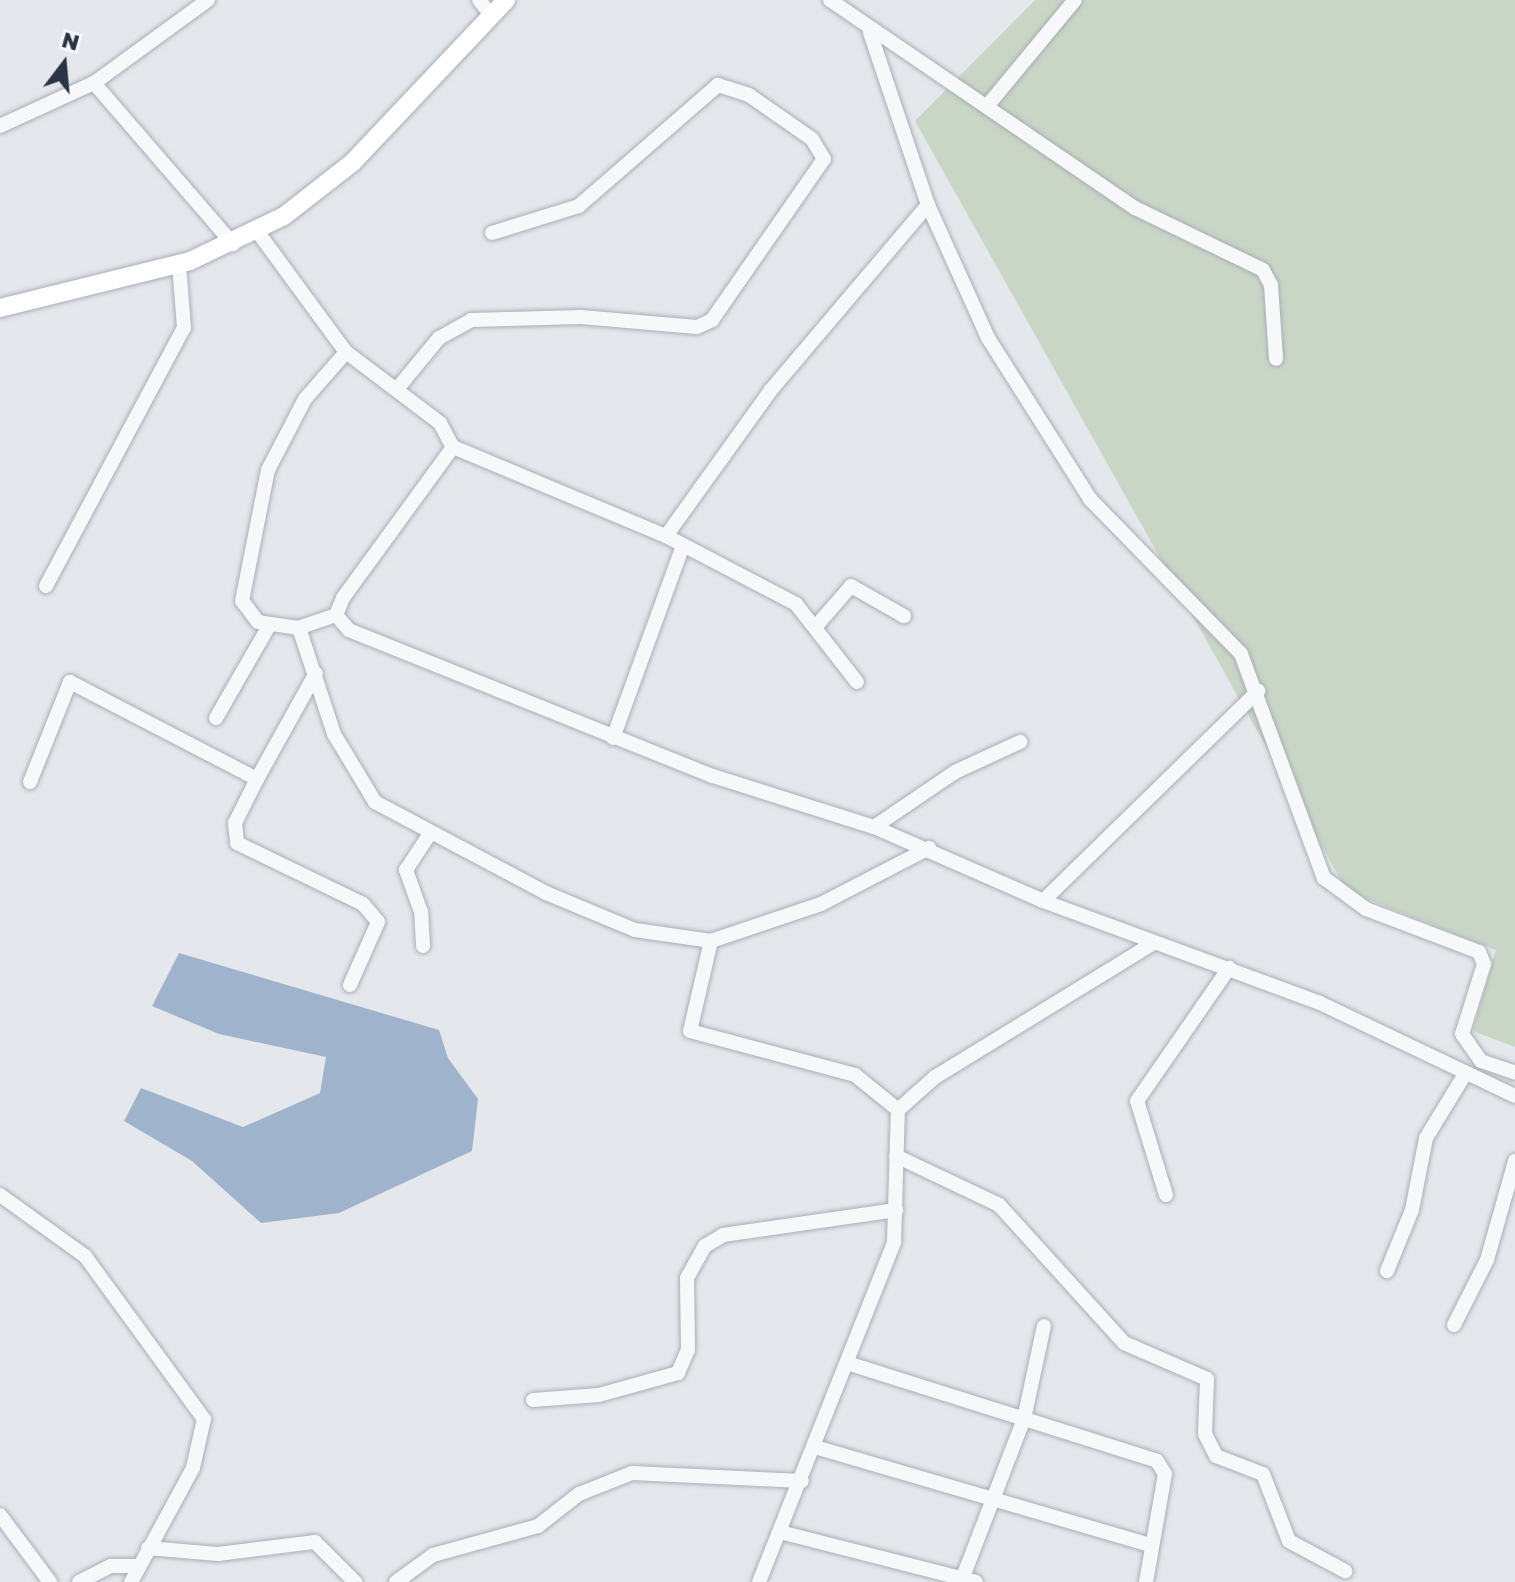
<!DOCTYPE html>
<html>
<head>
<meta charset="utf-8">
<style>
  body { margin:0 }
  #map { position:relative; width:1515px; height:1582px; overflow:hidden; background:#e4e7ec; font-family:"Golos Text",sans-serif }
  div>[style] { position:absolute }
  .green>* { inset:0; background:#c9d6c5 }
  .water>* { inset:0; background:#9fb4cc }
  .roads { filter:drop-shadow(0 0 2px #a9aeb7) drop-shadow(0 0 2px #a9aeb7) }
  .minor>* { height:14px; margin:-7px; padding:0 7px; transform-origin:7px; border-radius:7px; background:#f7f8fa }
  .major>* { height:18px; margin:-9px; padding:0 9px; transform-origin:9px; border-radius:9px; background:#fff }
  span { translate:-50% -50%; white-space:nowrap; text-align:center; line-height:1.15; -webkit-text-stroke:7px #f4f6f9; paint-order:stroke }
  .north { position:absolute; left:24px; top:24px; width:80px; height:80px; -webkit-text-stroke:6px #f4f6f9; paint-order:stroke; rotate:16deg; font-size:22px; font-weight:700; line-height:32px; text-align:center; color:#2b3445 }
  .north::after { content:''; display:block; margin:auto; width:28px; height:36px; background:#2b3445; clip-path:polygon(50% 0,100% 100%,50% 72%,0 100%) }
</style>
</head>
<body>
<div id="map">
  <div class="green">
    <i style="clip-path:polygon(1035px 0,1515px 0,1515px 1047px,1473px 1031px,1496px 950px,1347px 891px,915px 121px)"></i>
  </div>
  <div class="water">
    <i style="clip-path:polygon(179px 953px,439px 1030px,448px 1058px,478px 1099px,472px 1151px,339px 1213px,261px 1223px,192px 1161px,124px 1121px,141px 1088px,243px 1127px,320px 1093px,326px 1057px,219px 1034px,152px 1006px)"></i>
  </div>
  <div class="roads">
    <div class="minor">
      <i style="left:479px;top:0;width:19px;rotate:51deg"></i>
      <i style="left:830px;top:0;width:369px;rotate:34.3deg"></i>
      <i style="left:1135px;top:208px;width:142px;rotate:25.8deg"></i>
      <i style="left:1263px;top:270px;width:17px;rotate:62deg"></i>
      <i style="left:1271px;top:285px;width:74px;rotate:86.1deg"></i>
      <i style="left:94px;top:83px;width:141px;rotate:-36.1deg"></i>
      <i style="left:988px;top:105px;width:136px;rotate:-50.4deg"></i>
      <i style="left:0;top:126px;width:103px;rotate:-24.6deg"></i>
      <i style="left:94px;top:83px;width:213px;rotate:49.2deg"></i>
      <i style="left:928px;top:205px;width:146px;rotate:65.7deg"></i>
      <i style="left:988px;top:338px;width:191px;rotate:57.6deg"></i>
      <i style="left:1090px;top:499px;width:216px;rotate:45.7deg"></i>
      <i style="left:1241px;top:654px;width:239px;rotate:69.7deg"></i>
      <i style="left:1324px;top:878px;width:52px;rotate:36.4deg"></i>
      <i style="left:1366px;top:909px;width:121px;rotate:20.8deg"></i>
      <i style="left:1479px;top:952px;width:13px;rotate:67deg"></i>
      <i style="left:1484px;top:964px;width:73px;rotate:107.4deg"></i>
      <i style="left:1462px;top:1034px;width:33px;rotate:55deg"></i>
      <i style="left:1481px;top:1061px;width:36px;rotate:19deg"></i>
      <i style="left:257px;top:231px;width:150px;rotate:53.7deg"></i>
      <i style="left:346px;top:352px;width:118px;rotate:37.1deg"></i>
      <i style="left:440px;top:423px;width:27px;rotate:62deg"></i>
      <i style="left:453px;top:447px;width:187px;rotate:126.1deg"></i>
      <i style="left:343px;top:598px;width:18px;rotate:112deg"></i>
      <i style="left:336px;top:615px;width:20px;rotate:49deg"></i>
      <i style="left:349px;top:630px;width:392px;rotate:21.9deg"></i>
      <i style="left:713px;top:776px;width:169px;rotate:17.6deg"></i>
      <i style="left:874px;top:827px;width:184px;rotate:23.6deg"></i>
      <i style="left:1043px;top:901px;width:295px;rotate:20.2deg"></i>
      <i style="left:1320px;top:1003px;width:216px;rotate:25.5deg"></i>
      <i style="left:397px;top:389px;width:66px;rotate:-50.5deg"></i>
      <i style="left:439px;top:338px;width:37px;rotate:-29deg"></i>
      <i style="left:471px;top:320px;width:110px;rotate:-1.6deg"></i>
      <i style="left:581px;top:317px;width:116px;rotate:4.9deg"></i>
      <i style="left:697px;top:327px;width:17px;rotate:-25deg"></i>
      <i style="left:712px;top:320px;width:196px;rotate:-55.2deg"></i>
      <i style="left:824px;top:159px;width:23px;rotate:-121deg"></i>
      <i style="left:812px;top:139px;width:77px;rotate:-145.1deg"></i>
      <i style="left:749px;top:95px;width:33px;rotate:-162deg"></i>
      <i style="left:718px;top:85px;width:184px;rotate:139deg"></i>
      <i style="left:579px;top:206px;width:91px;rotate:162.8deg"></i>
      <i style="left:453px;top:447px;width:231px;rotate:22.7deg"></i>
      <i style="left:666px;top:536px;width:180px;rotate:-54.3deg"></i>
      <i style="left:771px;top:390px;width:243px;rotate:-49.7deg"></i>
      <i style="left:928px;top:205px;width:182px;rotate:-108.6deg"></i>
      <i style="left:666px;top:536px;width:147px;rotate:27.6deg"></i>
      <i style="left:796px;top:604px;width:99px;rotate:52deg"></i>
      <i style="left:46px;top:586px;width:293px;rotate:-61.9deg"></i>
      <i style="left:184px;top:328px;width:64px;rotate:-94.5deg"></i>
      <i style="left:336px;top:615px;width:39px;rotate:161deg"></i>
      <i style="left:299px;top:628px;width:41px;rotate:-171.7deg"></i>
      <i style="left:258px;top:622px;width:26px;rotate:-127deg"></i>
      <i style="left:242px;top:601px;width:134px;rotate:-78.8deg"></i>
      <i style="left:268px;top:470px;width:80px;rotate:-62.5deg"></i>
      <i style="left:305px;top:399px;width:62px;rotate:-48.9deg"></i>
      <i style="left:818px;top:624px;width:50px;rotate:-49deg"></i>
      <i style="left:851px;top:586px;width:61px;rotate:29.5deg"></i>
      <i style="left:299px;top:628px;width:112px;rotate:71.7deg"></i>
      <i style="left:334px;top:734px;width:79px;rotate:58.9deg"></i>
      <i style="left:375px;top:802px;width:194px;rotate:28deg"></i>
      <i style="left:546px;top:893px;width:96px;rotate:22.6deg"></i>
      <i style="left:635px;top:930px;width:77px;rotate:8.2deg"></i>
      <i style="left:711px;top:941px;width:116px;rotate:-18.6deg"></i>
      <i style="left:821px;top:904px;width:122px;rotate:-27.4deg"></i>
      <i style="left:216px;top:718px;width:108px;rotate:-60.1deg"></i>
      <i style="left:613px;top:738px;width:204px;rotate:-70deg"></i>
      <i style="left:257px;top:779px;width:121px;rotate:-60.9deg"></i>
      <i style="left:30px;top:782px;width:108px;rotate:-68.2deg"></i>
      <i style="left:70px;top:682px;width:211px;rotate:27.4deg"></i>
      <i style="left:257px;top:779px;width:49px;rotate:116.6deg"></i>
      <i style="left:235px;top:823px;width:20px;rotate:84deg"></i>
      <i style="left:237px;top:843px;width:140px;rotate:25.8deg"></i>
      <i style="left:363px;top:904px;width:23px;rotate:50deg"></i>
      <i style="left:378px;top:922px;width:69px;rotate:114deg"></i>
      <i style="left:874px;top:827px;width:98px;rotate:-34.2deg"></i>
      <i style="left:955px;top:772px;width:72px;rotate:-24.8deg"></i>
      <i style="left:1043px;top:901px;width:301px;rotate:-44.3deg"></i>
      <i style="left:711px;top:941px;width:92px;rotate:103.1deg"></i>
      <i style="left:690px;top:1031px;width:171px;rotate:14.9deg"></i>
      <i style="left:855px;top:1075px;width:55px;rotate:39.1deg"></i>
      <i style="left:423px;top:946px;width:34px;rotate:-93deg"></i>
      <i style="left:421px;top:912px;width:45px;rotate:-109.7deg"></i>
      <i style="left:406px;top:870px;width:42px;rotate:-56.7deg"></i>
      <i style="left:896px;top:1156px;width:114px;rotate:25.4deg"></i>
      <i style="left:999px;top:1205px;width:186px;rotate:47.8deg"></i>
      <i style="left:1124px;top:1343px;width:90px;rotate:23.4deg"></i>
      <i style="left:1207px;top:1379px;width:55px;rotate:92.1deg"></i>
      <i style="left:1205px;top:1434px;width:25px;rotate:63deg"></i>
      <i style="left:1216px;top:1456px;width:50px;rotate:21deg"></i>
      <i style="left:1263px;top:1474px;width:72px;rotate:68.8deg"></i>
      <i style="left:1289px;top:1541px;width:64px;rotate:28.2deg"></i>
      <i style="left:0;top:1195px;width:105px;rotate:35.7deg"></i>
      <i style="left:85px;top:1256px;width:202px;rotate:53.9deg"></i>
      <i style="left:204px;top:1419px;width:50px;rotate:102.7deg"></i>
      <i style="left:193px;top:1468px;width:130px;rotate:118.5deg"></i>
      <i style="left:1166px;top:1195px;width:98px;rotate:-107.1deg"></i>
      <i style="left:1137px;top:1101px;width:162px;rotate:-55.3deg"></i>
      <i style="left:1387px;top:1271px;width:66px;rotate:-67.7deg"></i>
      <i style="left:1412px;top:1210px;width:73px;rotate:-79deg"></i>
      <i style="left:1426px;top:1138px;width:75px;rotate:-58.6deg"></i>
      <i style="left:1454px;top:1325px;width:73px;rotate:-63.1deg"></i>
      <i style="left:1487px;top:1260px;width:103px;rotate:-74.2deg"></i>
      <i style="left:847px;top:1363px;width:325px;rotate:17.5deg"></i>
      <i style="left:1157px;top:1461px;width:15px;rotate:58deg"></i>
      <i style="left:1165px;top:1474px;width:110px;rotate:100deg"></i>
      <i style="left:533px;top:1400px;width:66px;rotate:-4.3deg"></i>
      <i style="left:599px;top:1395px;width:82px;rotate:-15.6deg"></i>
      <i style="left:678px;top:1373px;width:25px;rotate:-67deg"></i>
      <i style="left:688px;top:1350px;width:72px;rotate:-90.8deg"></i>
      <i style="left:687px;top:1278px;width:37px;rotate:-61deg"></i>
      <i style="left:705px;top:1246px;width:21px;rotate:-31deg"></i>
      <i style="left:723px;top:1235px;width:175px;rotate:-8.2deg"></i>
      <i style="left:815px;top:1447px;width:350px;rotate:16.3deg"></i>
      <i style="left:0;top:1515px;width:84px;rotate:53.3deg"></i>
      <i style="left:780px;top:1532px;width:202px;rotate:14.3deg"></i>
      <i style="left:148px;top:1548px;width:70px;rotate:4.9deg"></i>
      <i style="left:218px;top:1554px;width:98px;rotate:-7.1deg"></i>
      <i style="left:315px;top:1542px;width:57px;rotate:45deg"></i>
      <i style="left:79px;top:1582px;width:36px;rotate:-27deg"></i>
      <i style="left:111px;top:1566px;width:27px"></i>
      <i style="left:396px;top:1582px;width:46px;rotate:-36.1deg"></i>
      <i style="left:433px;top:1555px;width:109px;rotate:-15.4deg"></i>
      <i style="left:538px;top:1526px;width:52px;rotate:-38deg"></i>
      <i style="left:579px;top:1494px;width:57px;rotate:-21.6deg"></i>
      <i style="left:632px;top:1473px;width:170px;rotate:2.7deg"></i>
      <i style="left:759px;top:1582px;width:366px;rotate:-68.3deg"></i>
      <i style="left:894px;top:1242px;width:132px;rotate:-88.3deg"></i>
      <i style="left:898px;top:1110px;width:50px;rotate:-41.7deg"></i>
      <i style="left:935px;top:1077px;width:257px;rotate:-31.5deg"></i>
      <i style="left:961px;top:1582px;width:175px;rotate:-68.9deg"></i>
      <i style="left:1024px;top:1419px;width:95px;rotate:-77.9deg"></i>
    </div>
    <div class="major">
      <i style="left:0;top:308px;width:196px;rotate:-13.9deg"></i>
      <i style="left:190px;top:261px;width:104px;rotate:-25.6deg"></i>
      <i style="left:284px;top:216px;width:88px;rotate:-38deg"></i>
      <i style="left:353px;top:162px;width:223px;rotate:-46.6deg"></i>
    </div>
  </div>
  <div class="north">N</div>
</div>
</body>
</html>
